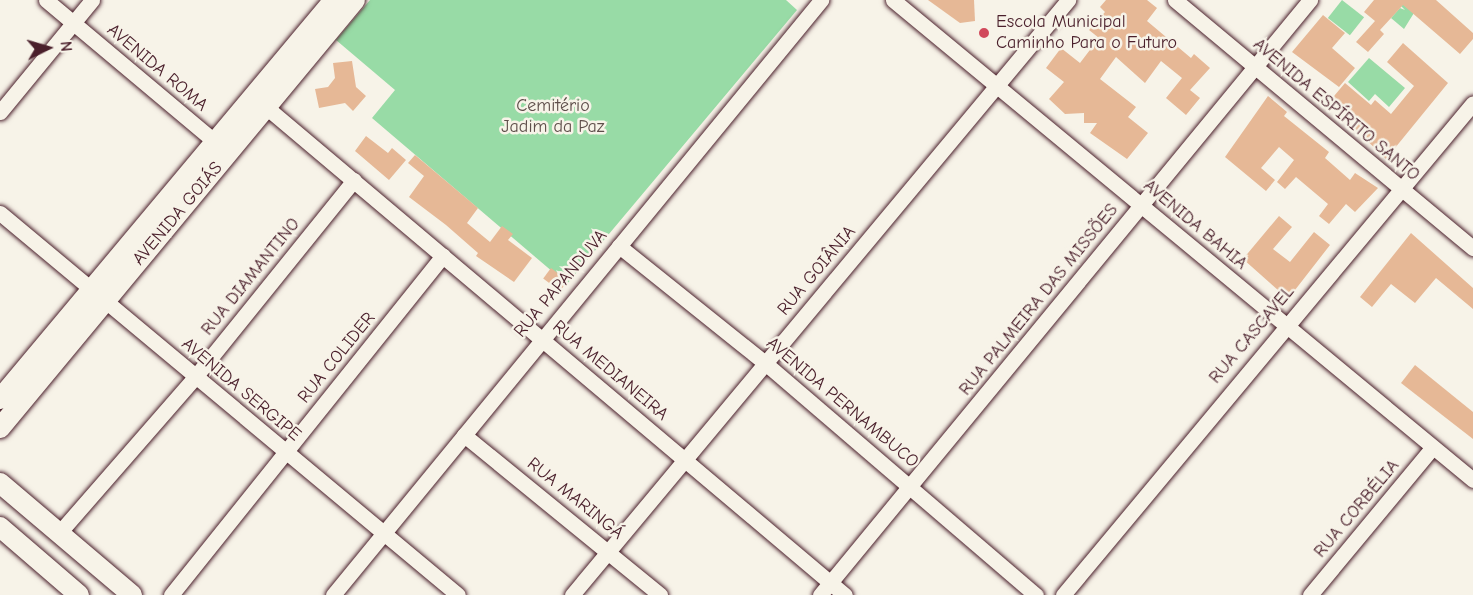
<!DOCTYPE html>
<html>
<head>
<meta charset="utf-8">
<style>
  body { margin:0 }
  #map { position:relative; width:1473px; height:595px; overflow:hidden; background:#f7f3e8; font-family:"Comic Neue",sans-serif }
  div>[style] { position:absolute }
  .green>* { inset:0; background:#98dba6; transform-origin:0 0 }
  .building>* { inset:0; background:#e6b896; transform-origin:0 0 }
  .roads { filter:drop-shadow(0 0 2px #4a1f2b) drop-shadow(0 0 2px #4a1f2b) }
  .minor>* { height:15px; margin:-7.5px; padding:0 7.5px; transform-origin:7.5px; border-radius:7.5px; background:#f7f3e8 }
  .major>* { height:20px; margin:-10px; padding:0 10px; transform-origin:10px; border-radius:10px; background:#f7f3e8 }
  .dots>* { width:16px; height:16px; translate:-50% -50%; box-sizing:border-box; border:3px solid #f7f3e8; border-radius:50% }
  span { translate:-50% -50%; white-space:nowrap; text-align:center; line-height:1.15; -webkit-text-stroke:5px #f7f3e8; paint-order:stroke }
  .poi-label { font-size:18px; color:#4a1f2b }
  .left { translate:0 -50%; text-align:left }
  .street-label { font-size:18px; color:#4a1f2b }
  .park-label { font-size:18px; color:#5e4e4a }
  .north { position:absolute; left:18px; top:18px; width:60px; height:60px; -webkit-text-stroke:4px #f7f3e8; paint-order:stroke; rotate:85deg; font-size:16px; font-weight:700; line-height:24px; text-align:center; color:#4a1f2b }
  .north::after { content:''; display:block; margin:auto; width:21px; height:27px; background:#4a1f2b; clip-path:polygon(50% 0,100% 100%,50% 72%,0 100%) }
</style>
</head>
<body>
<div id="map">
  <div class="green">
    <i style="clip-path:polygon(370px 0,786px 0,797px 10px,567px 284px,372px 118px,395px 90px,336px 40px)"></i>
    <i style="left:1342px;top:0;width:28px;height:23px;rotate:38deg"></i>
    <i style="clip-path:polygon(1407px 0,1422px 0,1404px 29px,1391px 18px,1400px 8px,1405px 10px,1401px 6px)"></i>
    <i style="clip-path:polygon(1369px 58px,1405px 88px,1389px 107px,1375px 94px,1369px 101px,1348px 82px)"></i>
  </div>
  <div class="building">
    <i style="clip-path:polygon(928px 0,974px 0,975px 21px,960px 23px)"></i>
    <i style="clip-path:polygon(1106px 0,1147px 0,1157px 8px,1147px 21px,1191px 58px,1194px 54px,1210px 68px,1190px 90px,1200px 98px,1186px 115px,1166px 98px,1182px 78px,1161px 61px,1145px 83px,1116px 57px,1100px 79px,1136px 107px,1128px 117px,1148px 133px,1127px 159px,1090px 133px,1097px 123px,1084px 123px,1084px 113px,1065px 114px,1049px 99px,1064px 82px,1046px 68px,1061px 48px,1080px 63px,1099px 38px,1089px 30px,1105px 12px,1100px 7px)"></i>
    <i style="clip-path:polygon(1374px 0,1436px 0,1473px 33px,1473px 39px,1460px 54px,1403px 5px,1380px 30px,1384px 34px,1368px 52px,1356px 42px,1375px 21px,1364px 12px)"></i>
    <i style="clip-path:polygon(1323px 15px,1345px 33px,1332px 48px,1355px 68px,1339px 87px,1292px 52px)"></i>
    <i style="clip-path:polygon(1403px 43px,1448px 83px,1386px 159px,1353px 127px,1356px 124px,1329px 102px,1345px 83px,1371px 105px,1375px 100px,1391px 114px,1414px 86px,1387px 62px)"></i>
    <i style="clip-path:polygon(352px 61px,356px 87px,366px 96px,353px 111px,345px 103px,319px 108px,315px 89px,328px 87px,335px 78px,333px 63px)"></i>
    <i style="clip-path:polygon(1268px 96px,1287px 112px,1284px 116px,1329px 152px,1325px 158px,1350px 180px,1355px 173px,1378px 188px,1355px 212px,1346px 204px,1329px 224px,1319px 216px,1328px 204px,1296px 177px,1285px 189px,1277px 182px,1294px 160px,1279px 147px,1261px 168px,1275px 180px,1266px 191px,1225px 157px)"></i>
    <i style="clip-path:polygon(366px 136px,388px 153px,392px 148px,406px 160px,389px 180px,355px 151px)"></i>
    <i style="clip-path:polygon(415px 155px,478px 208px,467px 223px,490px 242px,502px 226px,513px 234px,508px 240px,532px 258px,514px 282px,476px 256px,478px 253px,446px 225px,409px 197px,424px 176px,408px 163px)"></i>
    <i style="clip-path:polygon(1279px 216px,1292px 227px,1273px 249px,1290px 262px,1314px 232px,1330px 245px,1288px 299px,1243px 259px)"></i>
    <i style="clip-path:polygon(1411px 233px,1473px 288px,1473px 309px,1436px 278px,1415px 303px,1391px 284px,1372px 307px,1360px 297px)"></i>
    <i style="left:551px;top:268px;width:21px;height:13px;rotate:37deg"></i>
    <i style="clip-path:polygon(1415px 365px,1473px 412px,1473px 439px,1401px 383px)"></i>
  </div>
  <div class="roads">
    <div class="minor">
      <i style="left:46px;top:0;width:221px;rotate:40deg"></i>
      <i style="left:893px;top:0;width:753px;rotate:39.61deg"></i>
      <i style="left:1175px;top:0;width:388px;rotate:39.8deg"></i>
      <i style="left:266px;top:107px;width:757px;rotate:40.13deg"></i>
      <i style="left:0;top:112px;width:145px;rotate:-50.6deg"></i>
      <i style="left:0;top:213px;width:596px;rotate:39.83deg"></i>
      <i style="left:619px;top:246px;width:187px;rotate:38.7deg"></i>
      <i style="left:765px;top:363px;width:357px;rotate:40.6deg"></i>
      <i style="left:464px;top:435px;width:253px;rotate:39.2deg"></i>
      <i style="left:59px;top:533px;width:207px;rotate:-48.9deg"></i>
      <i style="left:195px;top:377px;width:253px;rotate:-51.1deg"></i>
      <i style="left:171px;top:595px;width:435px;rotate:-51.3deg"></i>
      <i style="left:333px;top:595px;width:770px;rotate:-50.64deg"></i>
      <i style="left:572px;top:595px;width:775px;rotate:-50.18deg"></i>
      <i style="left:820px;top:595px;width:771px;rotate:-50.53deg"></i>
      <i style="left:1063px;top:595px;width:640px;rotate:-50.19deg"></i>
      <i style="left:1310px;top:595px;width:192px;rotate:-50.3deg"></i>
    </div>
    <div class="major">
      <i style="left:0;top:399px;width:520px;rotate:-50.07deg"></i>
      <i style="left:0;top:428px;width:556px;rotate:-50.33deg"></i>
      <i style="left:0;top:483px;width:173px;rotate:40.3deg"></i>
      <i style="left:0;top:527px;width:104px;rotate:40.7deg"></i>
    </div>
  </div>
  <div class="dots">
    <i style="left:984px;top:33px;background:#d1495b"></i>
  </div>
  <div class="poi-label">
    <span class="left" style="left:996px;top:33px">Escola Municipal<br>Caminho Para o Futuro</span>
  </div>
  <div class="street-label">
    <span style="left:157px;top:68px;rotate:40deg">AVENIDA ROMA</span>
    <span style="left:1336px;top:110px;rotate:40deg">AVENIDA ESPÍRITO SANTO</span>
    <span style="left:178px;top:214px;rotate:-50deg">AVENIDA GOIÁS</span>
    <span style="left:1195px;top:225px;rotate:40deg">AVENIDA BAHIA</span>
    <span style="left:817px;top:271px;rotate:-50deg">RUA GOIÂNIA</span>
    <span style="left:251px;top:277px;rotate:-51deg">RUA DIAMANTINO</span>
    <span style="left:561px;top:284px;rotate:-50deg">RUA PAPANDUVA</span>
    <span style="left:1039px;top:300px;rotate:-51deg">RUA PALMEIRA DAS MISSÕES</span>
    <span style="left:1252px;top:335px;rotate:-50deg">RUA CASCAVEL</span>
    <span style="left:337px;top:358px;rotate:-51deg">RUA COLIDER</span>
    <span style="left:610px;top:371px;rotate:40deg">RUA MEDIANEIRA</span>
    <span style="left:241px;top:390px;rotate:40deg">AVENIDA SERGIPE</span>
    <span style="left:842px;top:403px;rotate:40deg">AVENIDA PERNAMBUCO</span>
    <span style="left:575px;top:499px;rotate:39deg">RUA MARINGÁ</span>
    <span style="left:1357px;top:509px;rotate:-50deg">RUA CORBÉLIA</span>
  </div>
  <div class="park-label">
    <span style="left:553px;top:117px">Cemitério<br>Jadim da Paz</span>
  </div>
  <div class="north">N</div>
</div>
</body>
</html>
